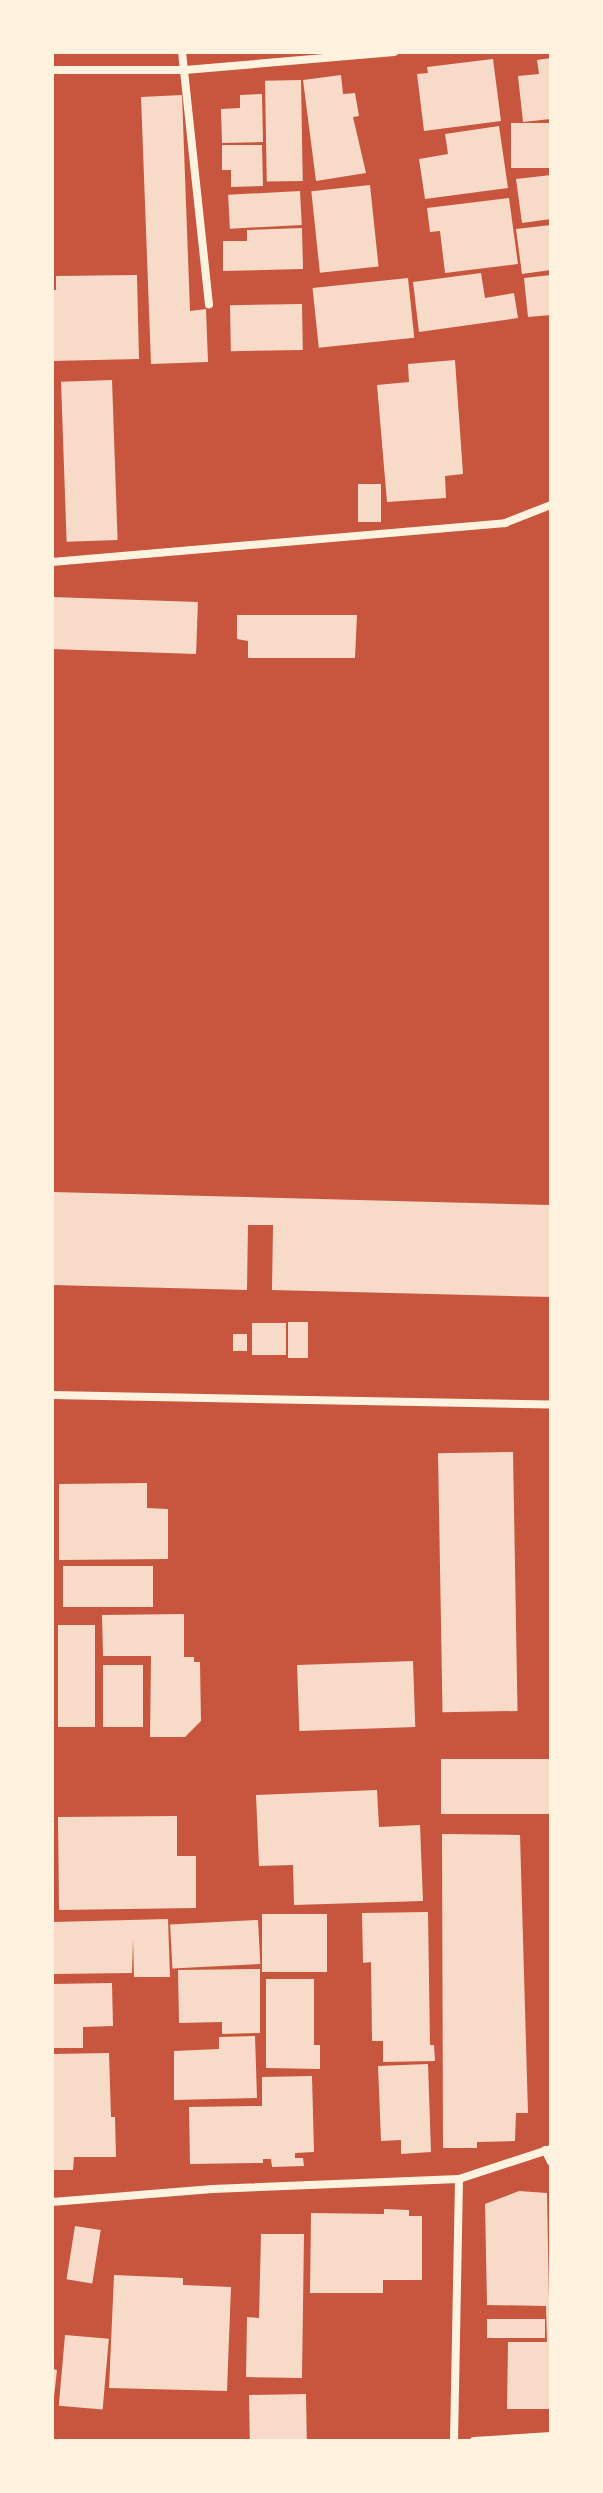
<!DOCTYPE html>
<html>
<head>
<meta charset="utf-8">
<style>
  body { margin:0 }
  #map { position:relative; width:603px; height:2493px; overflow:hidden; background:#c8553d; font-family:"Sofia Sans Condensed",sans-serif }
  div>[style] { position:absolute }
  .building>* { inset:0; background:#f7dbc8; transform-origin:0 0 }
  .minor>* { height:8px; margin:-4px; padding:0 4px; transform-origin:4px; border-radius:4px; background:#fff3e0 }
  span { translate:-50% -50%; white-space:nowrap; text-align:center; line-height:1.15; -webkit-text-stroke:8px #fff3e0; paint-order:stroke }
  .frame { position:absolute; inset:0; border:54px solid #fff3e0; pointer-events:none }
</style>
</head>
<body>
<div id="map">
  <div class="building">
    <i style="clip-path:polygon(551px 58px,551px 119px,523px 122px,518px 76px,539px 74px,537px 60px)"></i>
    <i style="clip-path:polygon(493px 59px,501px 121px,424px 131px,417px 74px,428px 73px,427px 67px)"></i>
    <i style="clip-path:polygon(341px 75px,343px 94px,355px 93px,359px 116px,353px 117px,366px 173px,316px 181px,303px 80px)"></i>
    <i style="left:301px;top:80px;width:101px;height:36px;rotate:89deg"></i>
    <i style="clip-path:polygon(262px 94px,263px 142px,222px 143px,221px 109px,240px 108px,240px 95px)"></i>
    <i style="clip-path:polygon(182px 95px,190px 311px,206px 309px,208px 362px,151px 364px,141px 97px)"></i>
    <i style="left:551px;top:123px;width:45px;height:40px;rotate:90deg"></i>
    <i style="clip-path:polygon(499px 126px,508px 188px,425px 199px,419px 159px,448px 154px,445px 134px)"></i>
    <i style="clip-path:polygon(222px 145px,262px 145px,263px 186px,231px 187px,231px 170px,222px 170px)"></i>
    <i style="clip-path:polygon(551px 175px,551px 219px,522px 223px,516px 179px)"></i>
    <i style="left:370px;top:185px;width:82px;height:59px;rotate:84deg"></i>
    <i style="left:300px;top:191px;width:34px;height:72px;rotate:87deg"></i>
    <i style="clip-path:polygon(509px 198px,518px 264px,445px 273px,440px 231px,430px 232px,427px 208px)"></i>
    <i style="clip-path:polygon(551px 225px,551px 270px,522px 274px,516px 229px)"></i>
    <i style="clip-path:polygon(302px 228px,303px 269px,223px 271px,223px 241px,247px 241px,247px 230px)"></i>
    <i style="clip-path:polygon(481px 273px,485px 298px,514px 293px,518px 318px,419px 332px,413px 282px)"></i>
    <i style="clip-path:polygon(137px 275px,139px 359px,52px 361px,52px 290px,56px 290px,56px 276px)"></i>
    <i style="clip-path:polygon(551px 275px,551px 315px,528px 317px,524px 278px)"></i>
    <i style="left:408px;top:278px;width:60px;height:96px;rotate:84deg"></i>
    <i style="left:302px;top:304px;width:46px;height:72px;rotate:89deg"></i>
    <i style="clip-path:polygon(455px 360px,463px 474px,445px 476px,446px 498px,387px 502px,377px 385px,409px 382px,408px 364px)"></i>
    <i style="left:112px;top:380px;width:160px;height:51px;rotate:88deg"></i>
    <i style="left:381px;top:484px;width:38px;height:23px;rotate:90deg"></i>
    <i style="left:52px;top:597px;width:146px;height:52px;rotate:2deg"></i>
    <i style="clip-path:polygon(237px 615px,357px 615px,355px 658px,248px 658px,248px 641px,237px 639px)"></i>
    <i style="clip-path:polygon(52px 1192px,551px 1205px,551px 1297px,272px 1290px,273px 1225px,248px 1225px,247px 1290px,52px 1285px)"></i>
    <i style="left:288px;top:1322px;width:20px;height:36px"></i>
    <i style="left:252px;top:1323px;width:34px;height:32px"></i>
    <i style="left:233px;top:1334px;width:14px;height:17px"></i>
    <i style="left:513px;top:1452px;width:259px;height:75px;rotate:89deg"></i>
    <i style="clip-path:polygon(147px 1483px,147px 1508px,168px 1509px,168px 1559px,59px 1560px,59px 1484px)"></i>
    <i style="left:153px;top:1566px;width:41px;height:90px;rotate:90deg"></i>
    <i style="clip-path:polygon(184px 1614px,184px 1657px,194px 1657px,194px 1662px,200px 1662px,201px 1721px,185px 1737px,150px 1737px,151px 1656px,103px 1656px,102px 1615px)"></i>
    <i style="left:58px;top:1625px;width:37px;height:102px"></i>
    <i style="left:413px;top:1661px;width:66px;height:116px;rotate:88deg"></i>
    <i style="left:143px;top:1665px;width:62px;height:40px;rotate:90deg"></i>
    <i style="left:551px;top:1759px;width:55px;height:110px;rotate:90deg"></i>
    <i style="clip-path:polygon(377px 1790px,379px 1827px,420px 1825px,423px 1901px,294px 1905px,293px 1865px,259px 1866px,256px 1795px)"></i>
    <i style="clip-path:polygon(177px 1816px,177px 1856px,196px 1856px,196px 1908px,59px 1910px,58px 1817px)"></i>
    <i style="clip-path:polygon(442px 1834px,520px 1835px,528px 2113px,516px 2113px,515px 2141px,477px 2142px,477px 2148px,443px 2148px)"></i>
    <i style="clip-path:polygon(428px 1912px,430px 2045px,434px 2045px,435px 2061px,383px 2062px,383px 2041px,372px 2041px,371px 1962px,363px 1963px,362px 1913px)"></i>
    <i style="left:262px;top:1914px;width:65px;height:58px"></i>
    <i style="clip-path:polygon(168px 1919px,170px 1977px,134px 1977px,133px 1939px,132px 1973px,53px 1974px,52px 1922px)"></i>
    <i style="left:258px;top:1920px;width:44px;height:88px;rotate:87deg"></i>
    <i style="clip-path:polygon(260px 1969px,260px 2033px,222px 2034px,222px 2022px,179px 2023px,178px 1970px)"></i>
    <i style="clip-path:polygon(266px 1979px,314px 1979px,314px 2045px,320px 2045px,320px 2069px,266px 2068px)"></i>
    <i style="clip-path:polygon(112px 1983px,113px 2026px,83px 2027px,83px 2048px,52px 2048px,52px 1984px)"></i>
    <i style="clip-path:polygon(255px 2036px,257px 2098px,174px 2100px,174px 2051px,219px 2049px,219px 2037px)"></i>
    <i style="clip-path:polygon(109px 2053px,111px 2117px,115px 2117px,116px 2157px,74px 2157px,73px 2170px,52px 2170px,52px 2054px)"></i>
    <i style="clip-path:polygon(428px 2064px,431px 2152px,401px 2154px,401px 2140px,381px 2141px,378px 2066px)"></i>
    <i style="clip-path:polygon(312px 2076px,314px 2152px,295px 2153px,295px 2158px,303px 2158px,304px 2166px,272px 2167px,271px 2159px,263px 2159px,263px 2163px,190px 2164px,189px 2107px,262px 2106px,262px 2077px)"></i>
    <i style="clip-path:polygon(519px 2191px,547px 2193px,551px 2409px,507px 2409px,508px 2342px,547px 2342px,546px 2306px,487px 2305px,485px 2204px)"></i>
    <i style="clip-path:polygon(384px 2209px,409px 2210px,409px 2216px,422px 2216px,422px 2280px,383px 2280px,383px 2293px,310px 2293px,311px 2213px,384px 2214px)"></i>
    <i style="left:75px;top:2226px;width:26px;height:54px;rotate:9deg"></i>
    <i style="clip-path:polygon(261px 2234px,304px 2234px,302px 2378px,246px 2377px,247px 2317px,259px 2318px)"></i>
    <i style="clip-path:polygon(114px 2275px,183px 2278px,183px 2285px,231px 2287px,227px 2391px,109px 2388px)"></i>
    <i style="left:487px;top:2319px;width:58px;height:19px"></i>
    <i style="left:65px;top:2335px;width:44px;height:71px;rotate:5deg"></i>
    <i style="clip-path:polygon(52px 2369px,57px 2370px,54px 2397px,52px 2397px)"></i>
    <i style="left:306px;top:2394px;width:47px;height:57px;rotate:89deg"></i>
  </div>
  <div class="minor">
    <i style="left:182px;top:52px;width:254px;rotate:83.9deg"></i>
    <i style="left:52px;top:70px;width:133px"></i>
    <i style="left:185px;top:70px;width:210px;rotate:-4.9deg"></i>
    <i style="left:52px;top:562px;width:455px;rotate:-4.9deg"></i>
    <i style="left:505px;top:523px;width:49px;rotate:-21.4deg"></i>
    <i style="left:52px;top:1395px;width:499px;rotate:1.1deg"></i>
    <i style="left:545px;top:2150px;width:13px;rotate:63deg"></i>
    <i style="left:52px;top:2202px;width:161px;rotate:-4.6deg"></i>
    <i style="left:212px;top:2189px;width:247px;rotate:-2.3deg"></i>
    <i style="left:459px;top:2179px;width:97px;rotate:-18.1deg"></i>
    <i style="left:454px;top:2441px;width:262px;rotate:-88.9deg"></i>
    <i style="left:474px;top:2441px;width:77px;rotate:-3.7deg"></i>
  </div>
  <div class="frame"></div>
</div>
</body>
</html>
